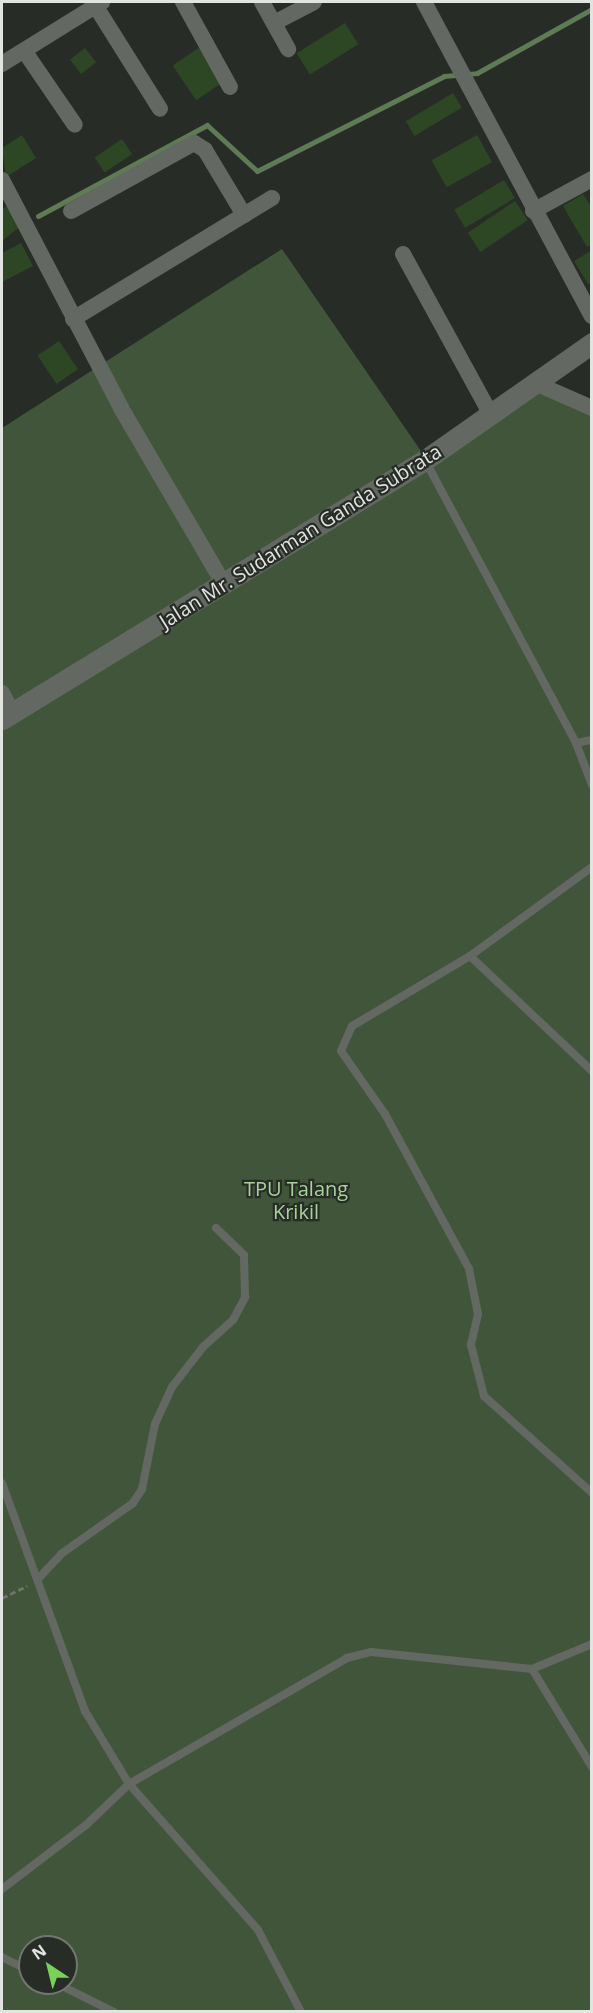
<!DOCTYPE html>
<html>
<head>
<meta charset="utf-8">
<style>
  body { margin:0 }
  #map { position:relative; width:593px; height:2013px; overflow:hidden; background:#282c27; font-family:"Open Sans",sans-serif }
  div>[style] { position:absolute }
  .green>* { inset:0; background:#41553a }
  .stream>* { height:5px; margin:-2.5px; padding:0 2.5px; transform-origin:2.5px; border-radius:2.5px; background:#5e7b55 }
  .building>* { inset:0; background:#2d4724; transform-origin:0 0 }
  .path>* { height:3px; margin-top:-1.5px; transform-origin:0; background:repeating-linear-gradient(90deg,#70746f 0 6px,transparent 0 9px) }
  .service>* { height:8px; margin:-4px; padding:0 4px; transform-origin:4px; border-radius:4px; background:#646862 }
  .minor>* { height:16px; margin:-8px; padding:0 8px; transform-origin:8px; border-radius:8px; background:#646862 }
  .tertiary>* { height:21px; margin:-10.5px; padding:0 10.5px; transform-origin:10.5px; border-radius:10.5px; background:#646862 }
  span { translate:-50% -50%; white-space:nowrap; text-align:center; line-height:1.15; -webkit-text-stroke:4.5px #282c27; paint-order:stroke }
  .street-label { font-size:20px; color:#e2e4e1 }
  .park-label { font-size:20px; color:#a6d397 }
  .frame { position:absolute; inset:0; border:3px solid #e2e4e1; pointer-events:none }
  .north { position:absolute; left:18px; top:1935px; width:60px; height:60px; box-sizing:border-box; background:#282c27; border:2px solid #727671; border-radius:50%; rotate:325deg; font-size:16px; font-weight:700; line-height:24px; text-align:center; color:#e2e4e1 }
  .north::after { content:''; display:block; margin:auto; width:21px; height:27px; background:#79d157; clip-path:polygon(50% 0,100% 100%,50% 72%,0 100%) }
</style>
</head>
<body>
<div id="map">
  <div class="green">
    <i style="clip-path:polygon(evenodd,282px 249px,423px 454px,537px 392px,591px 412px,591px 2011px,2px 2012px,2px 428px,282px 249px,30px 1947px,66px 1947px,66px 1983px,30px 1983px,30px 1947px)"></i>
  </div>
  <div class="stream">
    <i style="left:38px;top:216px;width:192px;rotate:-28.3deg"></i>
    <i style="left:207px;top:125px;width:68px;rotate:42.6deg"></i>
    <i style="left:257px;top:171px;width:210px;rotate:-26.9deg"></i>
    <i style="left:444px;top:76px;width:33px;rotate:-5deg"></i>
    <i style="left:477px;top:73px;width:132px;rotate:-29.1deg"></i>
  </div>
  <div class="building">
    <i style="left:345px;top:23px;width:25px;height:57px;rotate:58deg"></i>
    <i style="left:200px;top:47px;width:42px;height:33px;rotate:56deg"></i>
    <i style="left:85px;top:48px;width:18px;height:19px;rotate:52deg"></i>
    <i style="left:453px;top:93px;width:17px;height:55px;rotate:59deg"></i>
    <i style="clip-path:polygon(22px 135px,36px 158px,6px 177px,2px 148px)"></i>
    <i style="left:477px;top:135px;width:31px;height:52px;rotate:61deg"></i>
    <i style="left:122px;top:139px;width:18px;height:33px;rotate:56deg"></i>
    <i style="left:504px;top:180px;width:21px;height:58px;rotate:59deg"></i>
    <i style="clip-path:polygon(583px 194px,592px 208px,592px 244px,587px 247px,563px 206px)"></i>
    <i style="left:515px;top:201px;width:23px;height:57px;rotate:56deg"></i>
    <i style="clip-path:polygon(6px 206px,22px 225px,2px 241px,2px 210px)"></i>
    <i style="clip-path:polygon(21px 243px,33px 266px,2px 282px,2px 253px)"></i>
    <i style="clip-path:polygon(592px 250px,592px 282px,588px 284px,574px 261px)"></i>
    <i style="left:59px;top:341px;width:34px;height:26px;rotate:56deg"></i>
  </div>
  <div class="path">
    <i style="left:2px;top:1598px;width:28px;rotate:-26deg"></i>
  </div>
  <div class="service">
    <i style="left:425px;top:460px;width:321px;rotate:61.9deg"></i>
    <i style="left:576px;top:743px;width:45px;rotate:69.1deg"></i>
    <i style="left:576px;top:743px;width:16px;rotate:-11deg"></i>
    <i style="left:592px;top:867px;width:151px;rotate:143.9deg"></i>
    <i style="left:470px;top:956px;width:137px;rotate:149.3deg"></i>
    <i style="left:352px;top:1026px;width:27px;rotate:114deg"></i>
    <i style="left:341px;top:1051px;width:77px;rotate:55.1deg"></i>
    <i style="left:385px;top:1114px;width:176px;rotate:61.5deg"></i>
    <i style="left:469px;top:1269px;width:46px;rotate:78.7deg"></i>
    <i style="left:478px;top:1314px;width:32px;rotate:103deg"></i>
    <i style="left:471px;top:1345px;width:53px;rotate:75.7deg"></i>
    <i style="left:484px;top:1396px;width:145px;rotate:41.9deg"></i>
    <i style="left:470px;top:956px;width:168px;rotate:43.3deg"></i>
    <i style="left:2px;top:1483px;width:243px;rotate:70deg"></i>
    <i style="left:85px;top:1711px;width:85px;rotate:58.9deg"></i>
    <i style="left:129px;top:1784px;width:195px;rotate:48.5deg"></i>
    <i style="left:258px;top:1930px;width:93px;rotate:62.3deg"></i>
    <i style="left:38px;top:1579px;width:34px;rotate:-47deg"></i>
    <i style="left:61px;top:1554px;width:88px;rotate:-35.3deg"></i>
    <i style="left:133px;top:1503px;width:17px;rotate:-57deg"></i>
    <i style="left:142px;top:1489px;width:66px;rotate:-78.7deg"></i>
    <i style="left:155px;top:1424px;width:41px;rotate:-65.3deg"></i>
    <i style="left:172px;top:1387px;width:51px;rotate:-52.2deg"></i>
    <i style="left:203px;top:1347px;width:40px;rotate:-42deg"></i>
    <i style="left:233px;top:1320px;width:26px;rotate:-62deg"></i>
    <i style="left:245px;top:1297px;width:42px;rotate:-91.4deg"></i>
    <i style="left:244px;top:1255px;width:39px;rotate:-136deg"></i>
    <i style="left:532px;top:1669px;width:115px;rotate:58.5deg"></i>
    <i style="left:2px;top:1889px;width:106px;rotate:-37.3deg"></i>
    <i style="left:86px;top:1825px;width:59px;rotate:-43.6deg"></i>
    <i style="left:129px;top:1784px;width:252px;rotate:-30deg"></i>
    <i style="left:347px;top:1658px;width:25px;rotate:-14deg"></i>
    <i style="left:371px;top:1652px;width:162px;rotate:6deg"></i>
    <i style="left:532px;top:1669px;width:65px;rotate:-22.6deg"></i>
    <i style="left:2px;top:1957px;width:31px;rotate:27deg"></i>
    <i style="left:56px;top:1983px;width:65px;rotate:26.6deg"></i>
  </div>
  <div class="minor">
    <i style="left:93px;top:2px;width:126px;rotate:57.9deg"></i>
    <i style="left:183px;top:2px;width:97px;rotate:61.1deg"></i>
    <i style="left:262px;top:2px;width:54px;rotate:61deg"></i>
    <i style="left:424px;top:2px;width:356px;rotate:61.9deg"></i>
    <i style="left:274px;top:23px;width:45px;rotate:-27.7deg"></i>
    <i style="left:25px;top:52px;width:88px;rotate:55.6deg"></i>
    <i style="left:2px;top:64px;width:118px;rotate:-31.8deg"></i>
    <i style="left:2px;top:180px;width:257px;rotate:62.4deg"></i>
    <i style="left:121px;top:408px;width:204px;rotate:59.7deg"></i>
    <i style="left:71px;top:211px;width:141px;rotate:-28.9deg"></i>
    <i style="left:194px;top:143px;width:13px;rotate:32deg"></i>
    <i style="left:205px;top:150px;width:76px;rotate:59deg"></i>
    <i style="left:533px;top:211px;width:67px;rotate:-28.5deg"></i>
    <i style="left:403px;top:254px;width:181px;rotate:61.3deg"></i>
    <i style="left:73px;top:319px;width:233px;rotate:-31.3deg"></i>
    <i style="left:535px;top:383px;width:62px;rotate:23.7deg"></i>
    <i style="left:2px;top:693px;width:21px;rotate:62deg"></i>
  </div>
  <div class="tertiary">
    <i style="left:2px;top:719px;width:496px;rotate:-31.5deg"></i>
    <i style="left:425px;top:460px;width:204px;rotate:-35deg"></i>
  </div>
  <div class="street-label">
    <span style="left:300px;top:536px;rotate:-32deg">Jalan Mr. Sudarman Ganda Subrata</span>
  </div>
  <div class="park-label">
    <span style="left:296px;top:1200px">TPU Talang<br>Krikil</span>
  </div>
  <div class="frame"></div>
  <div class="north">N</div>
</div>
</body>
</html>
